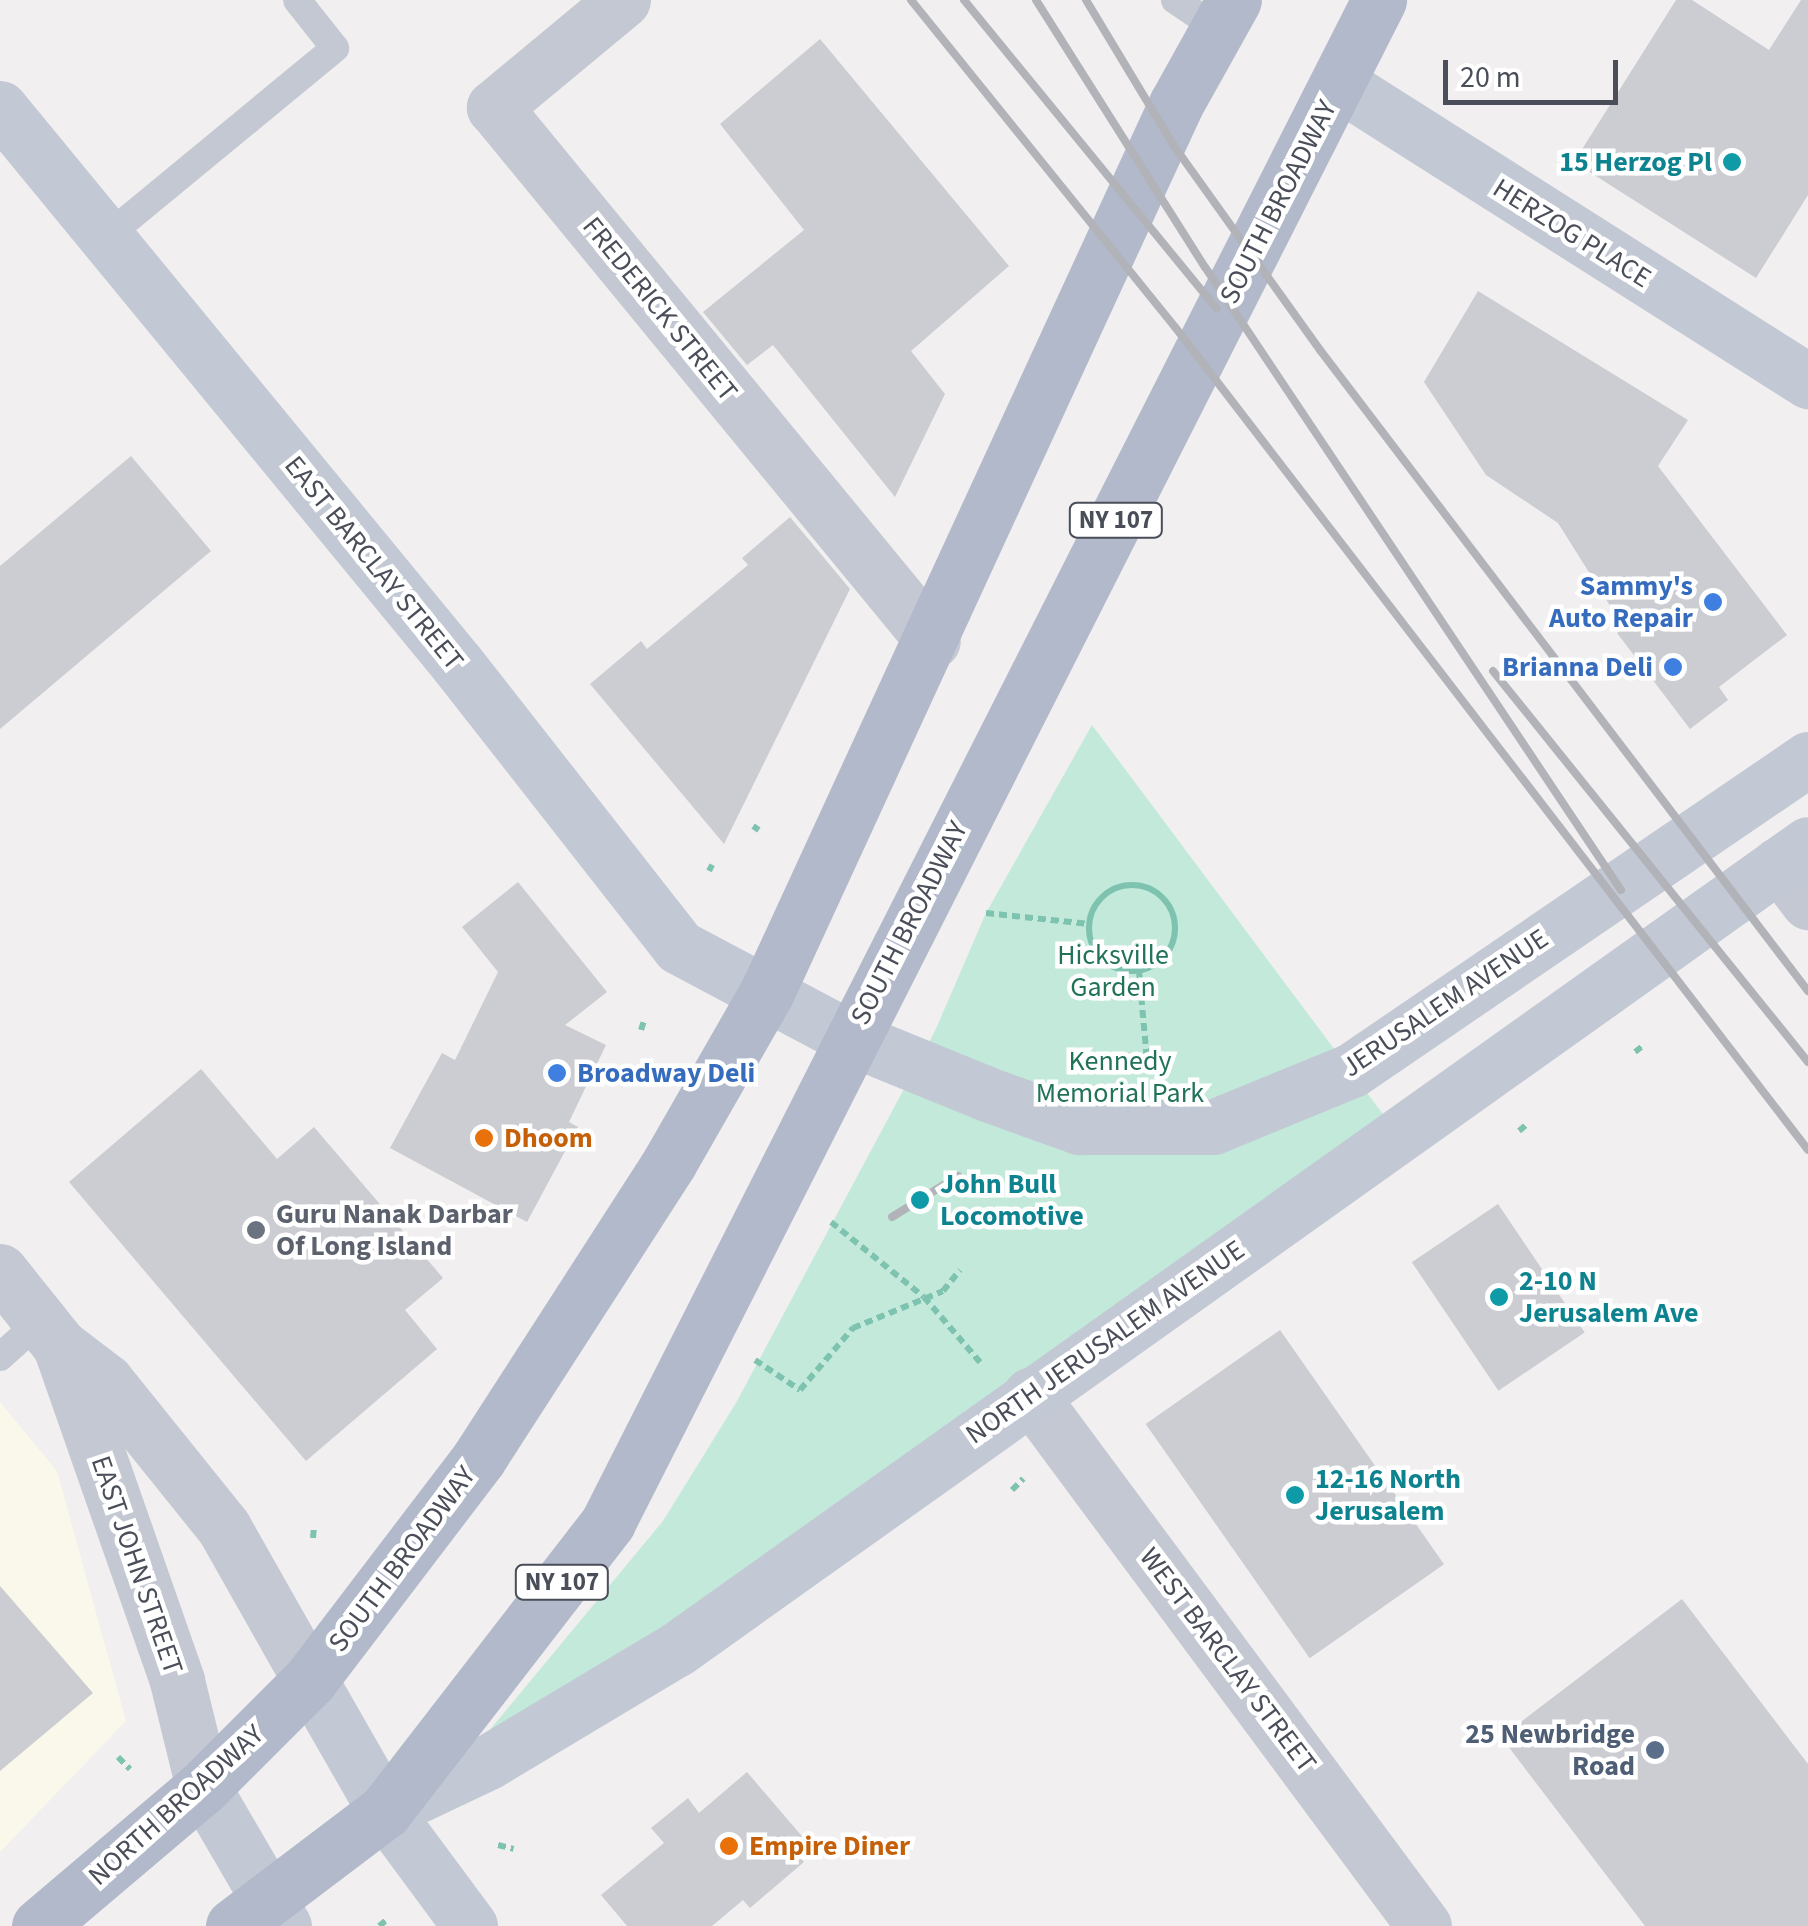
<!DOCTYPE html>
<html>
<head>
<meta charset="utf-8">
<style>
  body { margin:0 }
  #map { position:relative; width:1808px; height:1926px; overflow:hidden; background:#f1efef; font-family:"Source Sans 3",sans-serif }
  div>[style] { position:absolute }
  .commercial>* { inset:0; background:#faf8ea }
  .green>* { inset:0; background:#c2e9d9 }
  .building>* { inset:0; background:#cccdd2; transform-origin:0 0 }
  .path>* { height:6px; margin-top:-3px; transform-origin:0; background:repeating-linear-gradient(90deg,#7ec3af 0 8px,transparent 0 13px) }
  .path>.ring { margin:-3px; padding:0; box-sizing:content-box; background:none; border:6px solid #7ec3af; border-radius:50% }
  .lane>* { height:28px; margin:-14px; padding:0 14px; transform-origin:14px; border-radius:14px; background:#c4c8d2 }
  .street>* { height:55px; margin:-27.5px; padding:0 27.5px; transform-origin:27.5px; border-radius:27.5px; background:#c4c8d2 }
  .secondary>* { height:55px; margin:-27.5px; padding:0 27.5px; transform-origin:27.5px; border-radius:27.5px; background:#c3c8d5 }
  .primary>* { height:55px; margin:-27.5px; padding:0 27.5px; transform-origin:27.5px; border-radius:27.5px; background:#b1b9ca }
  .rail>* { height:8px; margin:-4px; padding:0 4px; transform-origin:4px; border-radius:4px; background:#b1b3b8 }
  .dots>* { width:28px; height:28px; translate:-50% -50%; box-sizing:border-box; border:5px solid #fff; border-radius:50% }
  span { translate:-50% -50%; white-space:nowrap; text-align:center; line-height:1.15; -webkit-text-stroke:9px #fff; paint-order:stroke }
  .shield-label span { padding:2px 8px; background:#fff; border:2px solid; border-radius:8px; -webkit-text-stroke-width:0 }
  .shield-label { font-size:25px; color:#494e59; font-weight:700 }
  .culture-label { font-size:28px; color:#0d838f; font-weight:700 }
  .right { translate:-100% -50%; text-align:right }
  .left { translate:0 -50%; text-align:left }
  .street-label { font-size:28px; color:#494e59 }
  .shop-label { font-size:28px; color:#366cbe; font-weight:700 }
  .park-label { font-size:28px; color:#22725a }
  .food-label { font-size:28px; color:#c56008; font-weight:700 }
  .worship-label { font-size:28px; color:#5b616d; font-weight:700 }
  .service-label { font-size:28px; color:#4e5e75; font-weight:700 }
  .scale { position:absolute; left:1443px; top:60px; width:175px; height:45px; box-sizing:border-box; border:5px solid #494e59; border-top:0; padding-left:12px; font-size:30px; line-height:35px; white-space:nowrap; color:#494e59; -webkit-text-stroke:8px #fff; paint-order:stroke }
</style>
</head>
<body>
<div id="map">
  <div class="commercial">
    <i style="clip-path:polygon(0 1402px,57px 1471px,126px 1721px,0 1852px)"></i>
  </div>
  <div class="green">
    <i style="clip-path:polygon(1092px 725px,1391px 1125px,546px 1709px,479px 1743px,663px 1521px,736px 1403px,935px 1031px,986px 913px)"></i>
  </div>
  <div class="building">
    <i style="clip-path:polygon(1676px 0,1692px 0,1769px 50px,1801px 0,1808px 0,1808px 195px,1756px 278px,1574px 162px)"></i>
    <i style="clip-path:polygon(820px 39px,1009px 266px,911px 351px,945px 394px,895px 497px,773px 345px,747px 365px,703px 312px,804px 230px,720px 124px)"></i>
    <i style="clip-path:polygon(1478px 291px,1688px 420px,1658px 466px,1787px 635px,1719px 687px,1728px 700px,1690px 729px,1617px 633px,1624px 628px,1558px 523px,1486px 475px,1424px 382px)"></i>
    <i style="clip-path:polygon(131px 456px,211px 551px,0 729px,0 566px)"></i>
    <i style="clip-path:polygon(790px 517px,850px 589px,724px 844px,590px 684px,641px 641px,647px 649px,748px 565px,742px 558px)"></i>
    <i style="clip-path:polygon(518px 882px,607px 992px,565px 1025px,606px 1045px,569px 1122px,578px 1127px,527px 1222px,390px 1148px,442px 1053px,455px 1060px,498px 972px,462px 927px)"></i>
    <i style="clip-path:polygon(201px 1069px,277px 1159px,314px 1127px,443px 1278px,405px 1310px,437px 1349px,306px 1461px,69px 1182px)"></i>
    <i style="left:1498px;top:1204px;width:155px;height:104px;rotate:56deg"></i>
    <i style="left:1280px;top:1330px;width:286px;height:164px;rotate:55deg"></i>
    <i style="clip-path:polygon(0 1586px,93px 1693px,0 1771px)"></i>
    <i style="clip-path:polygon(1682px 1599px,1808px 1764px,1808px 1926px,1645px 1926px,1501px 1737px)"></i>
    <i style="clip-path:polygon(747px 1772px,806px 1841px,793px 1850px,804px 1862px,750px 1908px,743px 1900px,712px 1926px,627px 1926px,601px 1895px,664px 1843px,651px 1828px,688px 1798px,699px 1813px)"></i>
  </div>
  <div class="path">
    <i style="left:753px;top:826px;width:7px;rotate:34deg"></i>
    <i style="left:709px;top:871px;width:7px;rotate:-63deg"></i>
    <i class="ring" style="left:1089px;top:885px;width:80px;height:80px"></i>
    <i style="left:986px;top:913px;width:104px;rotate:6.1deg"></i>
    <i style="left:1139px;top:971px;width:101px;rotate:84.9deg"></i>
    <i style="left:641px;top:1030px;width:9px;rotate:-72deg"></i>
    <i style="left:1635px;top:1052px;width:11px;rotate:-38deg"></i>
    <i style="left:1519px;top:1131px;width:11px;rotate:-41deg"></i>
    <i style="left:831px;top:1222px;width:119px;rotate:38.9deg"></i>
    <i style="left:924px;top:1297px;width:86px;rotate:49.3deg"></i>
    <i style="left:755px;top:1360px;width:54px;rotate:33.7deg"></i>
    <i style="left:800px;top:1390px;width:82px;rotate:-49.5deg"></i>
    <i style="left:853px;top:1328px;width:97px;rotate:-22.3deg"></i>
    <i style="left:943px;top:1291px;width:27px;rotate:-51deg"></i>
    <i style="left:1012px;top:1490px;width:16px;rotate:-45deg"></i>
    <i style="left:313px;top:1538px;width:12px;rotate:-85deg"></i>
    <i style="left:118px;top:1757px;width:17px;rotate:45deg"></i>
    <i style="left:498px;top:1845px;width:16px;rotate:14deg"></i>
    <i style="left:379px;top:1926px;width:11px;rotate:-38deg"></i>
  </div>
  <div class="lane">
    <i style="left:1175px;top:0;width:52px;rotate:34deg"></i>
    <i style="left:106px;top:237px;width:297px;rotate:-39.5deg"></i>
    <i style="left:335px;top:48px;width:61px;rotate:-128.4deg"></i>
    <i style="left:0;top:1357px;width:54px;rotate:-42deg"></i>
  </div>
  <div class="street">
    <i style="left:623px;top:0;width:168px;rotate:140.3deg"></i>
    <i style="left:494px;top:107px;width:691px;rotate:50.58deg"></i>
    <i style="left:1779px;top:864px;width:48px;rotate:52.7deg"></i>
    <i style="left:0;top:1271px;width:96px;rotate:51.3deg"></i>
    <i style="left:60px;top:1346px;width:58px;rotate:37.3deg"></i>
    <i style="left:106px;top:1381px;width:189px;rotate:51.2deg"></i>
    <i style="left:224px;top:1528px;width:175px;rotate:60.5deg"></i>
    <i style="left:60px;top:1346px;width:355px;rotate:70.7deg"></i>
    <i style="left:177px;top:1681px;width:109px;rotate:76.2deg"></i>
    <i style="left:1030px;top:1395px;width:661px;rotate:53.42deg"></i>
  </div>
  <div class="secondary">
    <i style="left:1338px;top:83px;width:557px;rotate:32.38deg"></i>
    <i style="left:0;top:108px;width:721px;rotate:50.57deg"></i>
    <i style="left:458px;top:665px;width:358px;rotate:51.9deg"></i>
    <i style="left:679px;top:947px;width:194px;rotate:28deg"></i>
    <i style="left:850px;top:1038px;width:151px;rotate:22.2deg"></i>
    <i style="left:990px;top:1095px;width:95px;rotate:19.8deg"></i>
    <i style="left:1079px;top:1127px;width:134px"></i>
    <i style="left:1213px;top:1127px;width:150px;rotate:-22.3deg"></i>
    <i style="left:1352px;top:1070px;width:552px;rotate:-34.29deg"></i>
    <i style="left:310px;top:1680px;width:151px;rotate:60.2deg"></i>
    <i style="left:385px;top:1811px;width:143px;rotate:53.5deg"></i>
    <i style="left:203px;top:1787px;width:161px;rotate:59.8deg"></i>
    <i style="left:385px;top:1811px;width:114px;rotate:-25.4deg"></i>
    <i style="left:488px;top:1762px;width:220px;rotate:-30.9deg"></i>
    <i style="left:677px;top:1649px;width:1388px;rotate:-35.44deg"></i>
  </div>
  <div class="primary">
    <i style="left:39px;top:1926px;width:215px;rotate:-40.3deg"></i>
    <i style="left:203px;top:1787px;width:151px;rotate:-45deg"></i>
    <i style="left:310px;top:1680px;width:279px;rotate:-52.7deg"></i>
    <i style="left:479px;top:1458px;width:351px;rotate:-57.2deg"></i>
    <i style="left:669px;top:1163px;width:197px;rotate:-60.2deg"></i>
    <i style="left:767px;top:992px;width:978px;rotate:-65.27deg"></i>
    <i style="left:1176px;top:104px;width:119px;rotate:-60.9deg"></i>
    <i style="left:233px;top:1926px;width:191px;rotate:-37.1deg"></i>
    <i style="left:385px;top:1811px;width:365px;rotate:-52.3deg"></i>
    <i style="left:608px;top:1522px;width:1706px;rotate:-63.13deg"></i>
  </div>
  <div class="rail">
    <i style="left:911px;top:0;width:420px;rotate:51.1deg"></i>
    <i style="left:1175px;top:327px;width:1038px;rotate:52.43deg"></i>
    <i style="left:964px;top:0;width:399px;rotate:50.7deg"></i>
    <i style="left:1036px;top:0;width:316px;rotate:57.7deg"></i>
    <i style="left:1205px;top:267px;width:749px;rotate:56.27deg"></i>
    <i style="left:1086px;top:0;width:170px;rotate:58.9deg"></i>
    <i style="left:1174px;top:146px;width:251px;rotate:54.4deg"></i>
    <i style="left:1320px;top:350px;width:806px;rotate:52.72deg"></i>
    <i style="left:1493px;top:671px;width:502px;rotate:51.14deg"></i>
    <i style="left:892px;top:1217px;width:78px;rotate:-31.8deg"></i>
  </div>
  <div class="dots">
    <i style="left:1732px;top:162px;background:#0f9aa8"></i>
    <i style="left:1713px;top:602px;background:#3f7fe0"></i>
    <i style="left:1673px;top:667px;background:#3f7fe0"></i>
    <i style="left:557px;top:1073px;background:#3f7fe0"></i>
    <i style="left:484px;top:1138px;background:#e8710a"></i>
    <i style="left:920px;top:1200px;background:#0f9aa8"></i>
    <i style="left:256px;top:1230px;background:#6b7280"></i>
    <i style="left:1499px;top:1297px;background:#0f9aa8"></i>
    <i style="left:1295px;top:1495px;background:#0f9aa8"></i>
    <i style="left:1655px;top:1750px;background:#5c6f8a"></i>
    <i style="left:729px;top:1846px;background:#e8710a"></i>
  </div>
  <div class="shield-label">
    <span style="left:1116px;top:520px">NY 107</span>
    <span style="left:562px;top:1582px">NY 107</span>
  </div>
  <div class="culture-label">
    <span class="right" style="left:1712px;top:162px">15 Herzog Pl</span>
    <span class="left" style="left:940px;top:1200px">John Bull<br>Locomotive</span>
    <span class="left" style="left:1519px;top:1297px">2-10 N<br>Jerusalem Ave</span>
    <span class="left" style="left:1315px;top:1495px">12-16 North<br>Jerusalem</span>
  </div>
  <div class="street-label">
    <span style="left:1278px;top:202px;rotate:-63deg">SOUTH BROADWAY</span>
    <span style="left:1572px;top:233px;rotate:32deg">HERZOG PLACE</span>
    <span style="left:660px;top:309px;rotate:51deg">FREDERICK STREET</span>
    <span style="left:374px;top:563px;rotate:51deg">EAST BARCLAY STREET</span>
    <span style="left:909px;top:923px;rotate:-63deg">SOUTH BROADWAY</span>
    <span style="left:1445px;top:1003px;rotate:-34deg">JERUSALEM AVENUE</span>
    <span style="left:1105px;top:1342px;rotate:-35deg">NORTH JERUSALEM AVENUE</span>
    <span style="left:402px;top:1559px;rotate:-53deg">SOUTH BROADWAY</span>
    <span style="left:137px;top:1565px;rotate:71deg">EAST JOHN STREET</span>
    <span style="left:1228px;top:1660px;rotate:53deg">WEST BARCLAY STREET</span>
    <span style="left:176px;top:1805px;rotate:-42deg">NORTH BROADWAY</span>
  </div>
  <div class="shop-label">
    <span class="right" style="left:1693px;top:602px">Sammy's<br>Auto Repair</span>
    <span class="right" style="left:1653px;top:667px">Brianna Deli</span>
    <span class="left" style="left:577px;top:1073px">Broadway Deli</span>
  </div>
  <div class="park-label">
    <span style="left:1113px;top:971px">Hicksville<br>Garden</span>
    <span style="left:1120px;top:1077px">Kennedy<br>Memorial Park</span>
  </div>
  <div class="food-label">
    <span class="left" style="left:504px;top:1138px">Dhoom</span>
    <span class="left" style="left:749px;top:1846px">Empire Diner</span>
  </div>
  <div class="worship-label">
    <span class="left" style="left:276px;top:1230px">Guru Nanak Darbar<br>Of Long Island</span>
  </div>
  <div class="service-label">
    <span class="right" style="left:1635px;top:1750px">25 Newbridge<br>Road</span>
  </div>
  <div class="scale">20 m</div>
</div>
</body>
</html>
